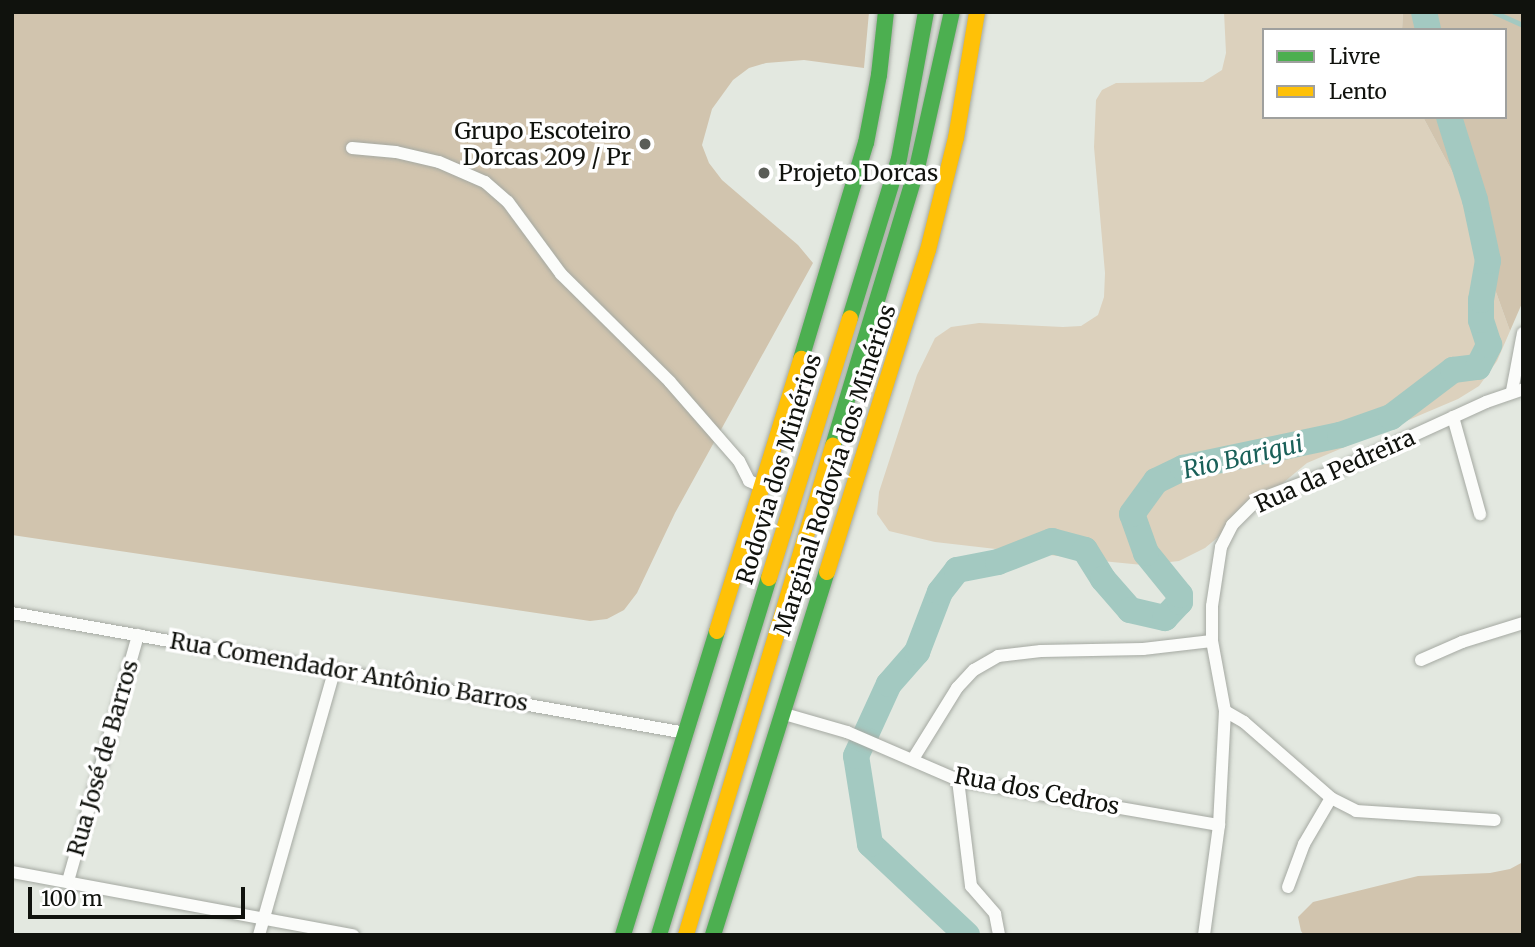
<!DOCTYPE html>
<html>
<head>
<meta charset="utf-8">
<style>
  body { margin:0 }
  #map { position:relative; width:1535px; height:947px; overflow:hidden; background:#e3e8e0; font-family:Merriweather,serif }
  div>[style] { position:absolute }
  .green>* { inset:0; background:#dcd1bd }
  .forest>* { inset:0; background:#d1c4ae }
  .stream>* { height:4.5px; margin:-2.25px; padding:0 2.25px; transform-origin:2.25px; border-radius:2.25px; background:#a3c9c1 }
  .river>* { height:26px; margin:-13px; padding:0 13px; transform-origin:13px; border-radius:13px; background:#a3c9c1 }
  .roads { filter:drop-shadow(0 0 2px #a5a9a2) drop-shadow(0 0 2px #a5a9a2) }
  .street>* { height:12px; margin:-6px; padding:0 6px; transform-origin:6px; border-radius:6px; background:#fbfcfa }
  .fast>* { height:16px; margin:-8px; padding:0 8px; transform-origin:8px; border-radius:8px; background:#4caf50 }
  .slow>* { height:16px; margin:-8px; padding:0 8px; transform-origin:8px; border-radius:8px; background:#ffc107 }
  .dots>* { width:19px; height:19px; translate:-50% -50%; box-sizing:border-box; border:4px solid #fff; border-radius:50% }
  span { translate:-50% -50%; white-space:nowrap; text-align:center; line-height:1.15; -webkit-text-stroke:7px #fff; paint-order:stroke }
  .poi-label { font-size:23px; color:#10120d }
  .right { translate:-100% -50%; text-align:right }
  .left { translate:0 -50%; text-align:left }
  .street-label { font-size:23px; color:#10120d }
  .water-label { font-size:24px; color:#196059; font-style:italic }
  .frame { position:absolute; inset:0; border:14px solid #10120d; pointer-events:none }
  .legend { position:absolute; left:1262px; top:28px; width:245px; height:91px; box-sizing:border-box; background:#fff; border:2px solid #9fa09e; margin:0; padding:9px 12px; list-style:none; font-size:21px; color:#10120d }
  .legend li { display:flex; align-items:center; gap:14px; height:35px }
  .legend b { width:35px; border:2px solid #9fa09e }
  .scale { position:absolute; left:28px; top:887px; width:217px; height:32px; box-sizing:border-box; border:4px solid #10120d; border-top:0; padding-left:9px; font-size:21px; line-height:24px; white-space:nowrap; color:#10120d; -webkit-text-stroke:5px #fff; paint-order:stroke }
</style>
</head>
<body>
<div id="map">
  <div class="green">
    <i style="clip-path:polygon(1224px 12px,1403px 12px,1402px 30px,1264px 30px,1264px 117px,1423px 117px,1453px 173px,1510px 331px,1497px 361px,1479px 386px,1458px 399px,1307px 463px,1205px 548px,1179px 561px,1143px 565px,1112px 562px,935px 542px,889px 531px,877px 514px,879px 492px,917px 375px,935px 338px,951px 327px,979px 323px,1063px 327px,1081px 326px,1098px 315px,1104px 297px,1105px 273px,1094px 147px,1096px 100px,1102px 90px,1116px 83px,1203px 82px,1222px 70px,1226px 53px)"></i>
  </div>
  <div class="forest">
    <i style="clip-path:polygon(12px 12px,869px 12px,864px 68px,804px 60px,766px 63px,749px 68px,733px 80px,712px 109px,702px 145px,709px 163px,722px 180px,798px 245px,813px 263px,675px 513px,637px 593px,624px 610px,607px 619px,590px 621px,12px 535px)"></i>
    <i style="clip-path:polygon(1403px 12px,1523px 12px,1523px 301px,1510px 331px,1453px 173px,1423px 117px,1505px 117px,1505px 30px,1402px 30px)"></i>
    <i style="clip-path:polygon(1523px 862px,1523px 935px,1304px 935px,1301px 931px,1298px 917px,1313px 902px,1418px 876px,1490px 873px,1510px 869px)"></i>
  </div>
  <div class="stream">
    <i style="left:1494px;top:12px;width:32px;rotate:24deg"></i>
  </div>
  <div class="river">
    <i style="left:1424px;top:12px;width:18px;rotate:77deg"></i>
    <i style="left:967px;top:935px;width:133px;rotate:-136.8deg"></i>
    <i style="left:870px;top:844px;width:89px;rotate:-99deg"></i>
    <i style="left:856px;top:756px;width:79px;rotate:-65.4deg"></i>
    <i style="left:889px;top:684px;width:43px;rotate:-48.8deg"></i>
    <i style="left:917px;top:652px;width:64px;rotate:-69deg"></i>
    <i style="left:940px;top:592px;width:28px;rotate:-52deg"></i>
    <i style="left:957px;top:570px;width:42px;rotate:-11deg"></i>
    <i style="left:998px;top:562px;width:58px;rotate:-21.3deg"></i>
    <i style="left:1052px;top:541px;width:34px;rotate:15deg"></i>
    <i style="left:1085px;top:550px;width:34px;rotate:58deg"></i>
    <i style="left:1103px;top:579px;width:41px;rotate:48.9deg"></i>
    <i style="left:1130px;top:610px;width:36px;rotate:13deg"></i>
    <i style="left:1165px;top:618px;width:22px;rotate:-47deg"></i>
    <i style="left:1180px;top:602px;width:7px;rotate:-90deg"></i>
    <i style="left:1180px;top:595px;width:54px;rotate:-129deg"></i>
    <i style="left:1146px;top:553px;width:41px;rotate:-109.7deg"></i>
    <i style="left:1132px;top:514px;width:41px;rotate:-54deg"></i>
    <i style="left:1156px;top:481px;width:30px;rotate:-26deg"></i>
    <i style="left:1183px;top:468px;width:160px;rotate:-11.9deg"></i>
    <i style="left:1340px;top:435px;width:54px;rotate:-19.4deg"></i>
    <i style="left:1391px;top:417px;width:78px;rotate:-37.2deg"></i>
    <i style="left:1453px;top:370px;width:25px;rotate:-7deg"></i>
    <i style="left:1478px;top:367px;width:25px;rotate:-63deg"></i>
    <i style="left:1489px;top:345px;width:26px;rotate:-108deg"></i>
    <i style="left:1481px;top:320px;width:20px;rotate:-90deg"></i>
    <i style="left:1481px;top:300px;width:40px;rotate:-80deg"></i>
    <i style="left:1488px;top:261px;width:62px;rotate:-102deg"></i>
    <i style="left:1475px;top:200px;width:87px;rotate:-107.4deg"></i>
  </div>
  <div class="roads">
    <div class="street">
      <i style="left:352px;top:148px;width:44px;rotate:5.2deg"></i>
      <i style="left:396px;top:152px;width:44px;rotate:13.1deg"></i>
      <i style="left:439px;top:162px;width:50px;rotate:23.5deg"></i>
      <i style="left:485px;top:182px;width:30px;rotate:41deg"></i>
      <i style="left:508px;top:202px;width:89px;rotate:53.6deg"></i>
      <i style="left:561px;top:274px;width:153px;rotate:44.7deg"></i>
      <i style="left:670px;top:382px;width:105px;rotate:48.9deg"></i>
      <i style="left:739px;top:461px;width:22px;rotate:63deg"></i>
      <i style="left:749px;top:481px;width:15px;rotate:23deg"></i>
      <i style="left:1512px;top:391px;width:59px;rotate:-79.3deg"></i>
      <i style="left:1453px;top:417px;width:101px;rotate:74.4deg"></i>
      <i style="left:12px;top:613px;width:685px;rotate:10.1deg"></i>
      <i style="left:1421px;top:660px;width:45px;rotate:-23.7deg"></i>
      <i style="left:1462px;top:642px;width:64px;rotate:-17.3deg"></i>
      <i style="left:1225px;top:711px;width:22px;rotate:30deg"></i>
      <i style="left:1244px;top:722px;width:116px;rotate:41.1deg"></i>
      <i style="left:1331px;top:798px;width:28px;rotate:27deg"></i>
      <i style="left:1356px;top:811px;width:139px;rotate:3.7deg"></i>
      <i style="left:781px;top:713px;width:69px;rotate:16.1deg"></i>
      <i style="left:847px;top:732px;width:121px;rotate:23.4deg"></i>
      <i style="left:958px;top:780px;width:265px;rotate:9.8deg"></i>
      <i style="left:913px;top:759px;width:84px;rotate:-58.2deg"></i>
      <i style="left:957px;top:688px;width:25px;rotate:-47deg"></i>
      <i style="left:974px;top:670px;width:28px;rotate:-30deg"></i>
      <i style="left:998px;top:656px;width:43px;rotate:-6.6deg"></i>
      <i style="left:1041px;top:651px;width:102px;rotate:-1.1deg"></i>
      <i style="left:1143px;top:649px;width:69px;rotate:-6.6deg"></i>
      <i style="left:958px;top:780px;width:107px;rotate:83deg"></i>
      <i style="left:971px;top:886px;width:37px;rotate:49deg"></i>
      <i style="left:995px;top:914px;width:21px;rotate:79deg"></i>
      <i style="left:12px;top:872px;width:347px;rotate:10.5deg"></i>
      <i style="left:68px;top:881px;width:256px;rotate:-74.1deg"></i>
      <i style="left:1288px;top:887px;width:46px;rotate:-69.6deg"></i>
      <i style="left:1304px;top:844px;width:53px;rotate:-59.6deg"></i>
      <i style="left:259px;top:935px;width:277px;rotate:-74.1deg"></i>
      <i style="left:1204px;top:935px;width:111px;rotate:-82.2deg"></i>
      <i style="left:1219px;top:825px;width:114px;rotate:-87deg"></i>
      <i style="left:1225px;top:711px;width:71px;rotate:-100.5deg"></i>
      <i style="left:1212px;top:641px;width:35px;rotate:-90deg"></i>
      <i style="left:1212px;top:606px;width:60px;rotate:-81.3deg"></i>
      <i style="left:1221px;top:547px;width:25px;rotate:-63deg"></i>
      <i style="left:1232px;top:525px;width:35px;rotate:-45deg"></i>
      <i style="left:1257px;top:500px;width:91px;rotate:-20.6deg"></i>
      <i style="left:1342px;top:468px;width:158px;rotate:-24.6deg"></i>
      <i style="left:1486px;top:402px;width:39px;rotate:-19deg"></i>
    </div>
    <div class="fast">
      <i style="left:850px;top:318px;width:166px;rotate:-72.9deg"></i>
      <i style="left:899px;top:159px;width:149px;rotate:-79.6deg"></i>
      <i style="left:801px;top:359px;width:226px;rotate:-73.3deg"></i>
      <i style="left:866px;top:143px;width:69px;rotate:-79.2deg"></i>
      <i style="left:879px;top:75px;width:63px;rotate:-83.7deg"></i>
      <i style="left:833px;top:446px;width:290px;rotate:-73.2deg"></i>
      <i style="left:917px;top:168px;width:160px;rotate:-77.4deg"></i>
      <i style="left:623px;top:935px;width:318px;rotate:-72.8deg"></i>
      <i style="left:659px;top:935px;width:374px;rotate:-72.9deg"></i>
      <i style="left:713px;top:935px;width:380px;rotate:-72.6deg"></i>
    </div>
    <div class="slow">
      <i style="left:827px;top:572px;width:337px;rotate:-72.6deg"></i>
      <i style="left:928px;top:250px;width:115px;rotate:-76deg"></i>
      <i style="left:956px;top:138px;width:128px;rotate:-80.5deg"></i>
      <i style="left:769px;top:578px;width:272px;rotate:-72.7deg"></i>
      <i style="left:717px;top:631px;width:285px;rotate:-72.8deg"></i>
      <i style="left:686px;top:935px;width:511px;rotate:-73.27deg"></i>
    </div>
  </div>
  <div class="dots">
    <i style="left:645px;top:144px;background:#5a5d57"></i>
    <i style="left:764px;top:173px;background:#5a5d57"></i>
  </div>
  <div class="poi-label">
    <span class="right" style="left:631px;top:144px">Grupo Escoteiro<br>Dorcas 209 / Pr</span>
    <span class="left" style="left:778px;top:173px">Projeto Dorcas</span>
  </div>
  <div class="street-label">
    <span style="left:779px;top:469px;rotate:-73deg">Rodovia dos Minérios</span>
    <span style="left:835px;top:470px;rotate:-72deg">Marginal Rodovia dos Minérios</span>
    <span style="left:1335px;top:471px;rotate:-24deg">Rua da Pedreira</span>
    <span style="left:349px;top:672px;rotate:10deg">Rua Comendador Antônio Barros</span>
    <span style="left:103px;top:758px;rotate:-74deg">Rua José de Barros</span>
    <span style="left:1037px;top:791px;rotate:11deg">Rua dos Cedros</span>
  </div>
  <div class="water-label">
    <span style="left:1243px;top:457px;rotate:-13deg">Rio Barigui</span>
  </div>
  <div class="frame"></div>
  <ul class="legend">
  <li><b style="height:9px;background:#4caf50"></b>Livre</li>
  <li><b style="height:9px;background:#ffc107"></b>Lento</li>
  </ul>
  <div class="scale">100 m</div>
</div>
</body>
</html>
